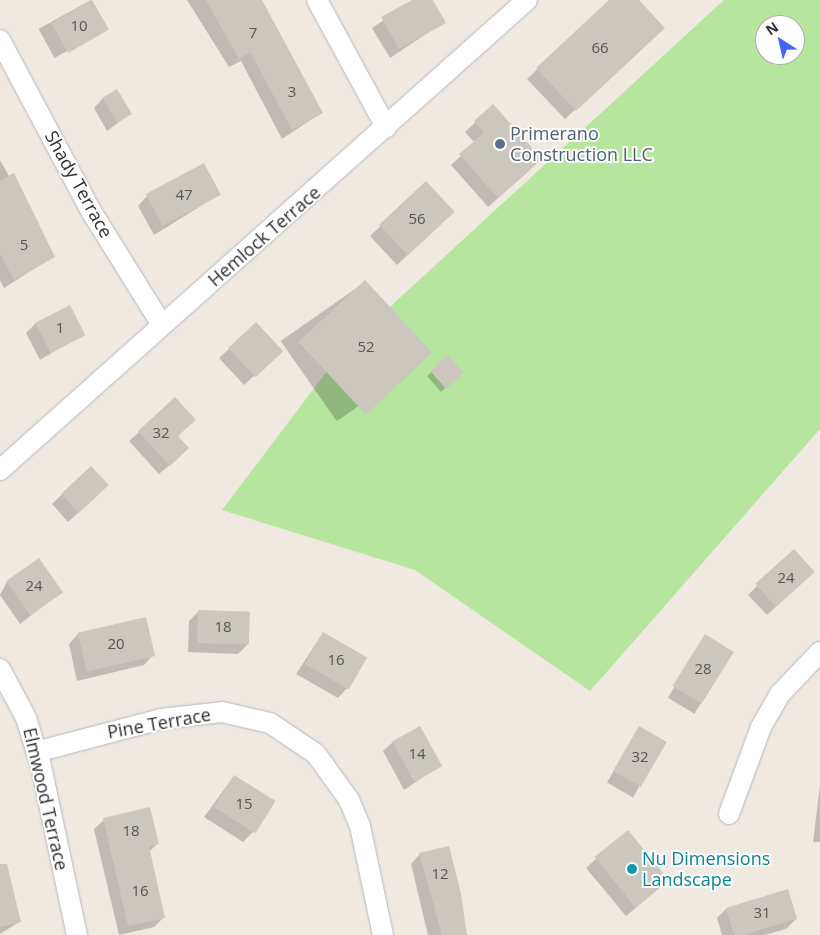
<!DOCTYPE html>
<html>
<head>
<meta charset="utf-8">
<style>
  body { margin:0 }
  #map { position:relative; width:820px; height:935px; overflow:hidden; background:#efe9e1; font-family:"Open Sans",sans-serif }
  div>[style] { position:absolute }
  .green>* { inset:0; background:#b6e59e }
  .shadow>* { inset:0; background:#0003; transform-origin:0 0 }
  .building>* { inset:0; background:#cbc7bf; transform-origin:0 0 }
  .roads { filter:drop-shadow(0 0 1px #b4b7c1) drop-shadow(0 0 1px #b4b7c1) }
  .minor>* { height:20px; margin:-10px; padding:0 10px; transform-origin:10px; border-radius:10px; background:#fff }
  .dots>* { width:14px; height:14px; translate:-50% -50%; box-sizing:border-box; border:2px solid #fff; border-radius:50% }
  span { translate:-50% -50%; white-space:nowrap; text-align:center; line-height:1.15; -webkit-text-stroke:4px #fff; paint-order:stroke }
  .number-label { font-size:15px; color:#555452 }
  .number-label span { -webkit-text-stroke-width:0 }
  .service-label { font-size:18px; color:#4e5e75 }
  .left { translate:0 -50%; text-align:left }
  .street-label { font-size:18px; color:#2e2e2e }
  .culture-label { font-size:18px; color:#0d838f }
  .north { position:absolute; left:755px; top:15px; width:50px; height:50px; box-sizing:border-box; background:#fff; border:1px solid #ababab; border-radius:50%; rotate:325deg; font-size:14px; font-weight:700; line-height:20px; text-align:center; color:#2e2e2e }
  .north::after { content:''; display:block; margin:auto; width:18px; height:22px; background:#4264fb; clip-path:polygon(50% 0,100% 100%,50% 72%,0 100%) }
</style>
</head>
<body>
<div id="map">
  <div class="green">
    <i style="clip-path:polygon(evenodd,724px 0,820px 0,820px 429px,590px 691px,415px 570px,222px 510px,343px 350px,724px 0,765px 25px,795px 25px,795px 55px,765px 55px,765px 25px)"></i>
  </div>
  <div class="shadow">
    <i style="left:91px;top:0;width:33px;height:60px;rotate:61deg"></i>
    <i style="clip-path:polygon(187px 0,257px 0,321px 113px,282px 139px,241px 61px,229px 67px)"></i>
    <i style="clip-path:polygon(414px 0,431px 0,444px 22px,390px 58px,372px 28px)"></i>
    <i style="clip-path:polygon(611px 0,637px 0,654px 37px,565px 119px,527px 79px)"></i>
    <i style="clip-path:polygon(103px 98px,130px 114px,107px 131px,94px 108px)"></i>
    <i style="clip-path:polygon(493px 106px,531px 169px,488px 207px,451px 165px,475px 143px,465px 132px)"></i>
    <i style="clip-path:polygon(0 160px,54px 256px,4px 288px,0 280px)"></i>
    <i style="clip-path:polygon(426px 183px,444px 221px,397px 265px,370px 236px)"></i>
    <i style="clip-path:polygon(220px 194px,154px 235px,138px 206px,147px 196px)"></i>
    <i style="left:365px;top:282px;width:98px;height:103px;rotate:55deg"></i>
    <i style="clip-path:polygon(36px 323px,83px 334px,40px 360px,26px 333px)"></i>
    <i style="clip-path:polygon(229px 349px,272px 360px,244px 385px,219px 358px)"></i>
    <i style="clip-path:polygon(447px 357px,458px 377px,441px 392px,427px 376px)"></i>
    <i style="clip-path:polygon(139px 432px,178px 458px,159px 474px,129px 441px)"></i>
    <i style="clip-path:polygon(91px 467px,98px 495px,68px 522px,52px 504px)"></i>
    <i style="clip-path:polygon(804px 581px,767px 615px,748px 595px,757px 586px)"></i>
    <i style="clip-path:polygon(7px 582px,61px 592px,20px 624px,0 595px)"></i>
    <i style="clip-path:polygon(198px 612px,248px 644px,238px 654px,188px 652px,189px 621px)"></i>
    <i style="clip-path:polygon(145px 619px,153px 655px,144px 665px,77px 681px,69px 644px,78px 634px)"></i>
    <i style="clip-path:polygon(323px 633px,347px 688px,338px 698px,296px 674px)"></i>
    <i style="left:705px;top:636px;width:31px;height:72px;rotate:31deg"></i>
    <i style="left:639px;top:727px;width:30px;height:64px;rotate:30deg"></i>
    <i style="clip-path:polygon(393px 742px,440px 766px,404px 790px,383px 751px)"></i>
    <i style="clip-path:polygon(234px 776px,253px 832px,243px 842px,204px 817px)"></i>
    <i style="clip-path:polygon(820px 785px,820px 842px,813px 842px)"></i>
    <i style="clip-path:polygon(104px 820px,158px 843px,149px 852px,163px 918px,154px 927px,119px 935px,94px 829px)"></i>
    <i style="clip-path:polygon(420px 854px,466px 935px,428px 935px,411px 864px)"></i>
    <i style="clip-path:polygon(596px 859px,658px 889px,626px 916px,586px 868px)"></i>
    <i style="clip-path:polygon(0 872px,19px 922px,0 934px)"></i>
    <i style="clip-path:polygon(727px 908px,796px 919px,786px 929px,764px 935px,722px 935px,717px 918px)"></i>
  </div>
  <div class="building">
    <i style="left:92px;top:0;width:34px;height:47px;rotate:60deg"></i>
    <i style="clip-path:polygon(206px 0,262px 0,323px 113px,292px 130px,250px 52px,239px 59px)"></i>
    <i style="clip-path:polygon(412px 0,433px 0,446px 23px,399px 49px,381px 17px)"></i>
    <i style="clip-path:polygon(609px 0,639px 0,665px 28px,576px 111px,536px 68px)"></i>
    <i style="left:117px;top:89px;width:29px;height:17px;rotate:59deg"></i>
    <i style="clip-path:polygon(493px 104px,542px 159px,498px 198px,459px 154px,484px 133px,474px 121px)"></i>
    <i style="left:204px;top:163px;width:36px;height:66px;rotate:62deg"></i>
    <i style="clip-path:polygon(14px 173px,55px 257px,14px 280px,0 254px,0 181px)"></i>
    <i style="left:426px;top:181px;width:42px;height:64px;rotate:47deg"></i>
    <i style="left:365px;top:280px;width:99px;height:91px;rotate:47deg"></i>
    <i style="left:70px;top:305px;width:34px;height:39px;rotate:63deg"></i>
    <i style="left:256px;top:322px;width:40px;height:38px;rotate:47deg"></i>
    <i style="left:448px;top:355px;width:24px;height:24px;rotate:48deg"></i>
    <i style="clip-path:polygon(175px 397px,196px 420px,178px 436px,189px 448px,170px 466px,138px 431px)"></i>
    <i style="left:91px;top:466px;width:26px;height:41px;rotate:47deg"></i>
    <i style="left:794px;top:549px;width:31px;height:52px;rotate:48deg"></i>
    <i style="left:39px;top:558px;width:42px;height:40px;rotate:55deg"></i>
    <i style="left:198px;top:610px;width:52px;height:33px;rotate:2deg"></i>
    <i style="left:146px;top:617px;width:40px;height:70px;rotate:77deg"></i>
    <i style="left:323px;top:632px;width:51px;height:37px;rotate:30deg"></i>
    <i style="left:705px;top:634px;width:34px;height:61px;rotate:32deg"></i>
    <i style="left:420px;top:726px;width:46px;height:32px;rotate:61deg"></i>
    <i style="left:639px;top:726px;width:32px;height:52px;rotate:30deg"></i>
    <i style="left:234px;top:775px;width:49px;height:38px;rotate:32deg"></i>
    <i style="clip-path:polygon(150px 807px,159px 844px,149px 846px,165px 918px,128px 926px,103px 818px)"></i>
    <i style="left:628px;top:830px;width:65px;height:43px;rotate:51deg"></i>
    <i style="clip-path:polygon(449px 846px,461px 894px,467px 935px,442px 935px,419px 853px)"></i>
    <i style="clip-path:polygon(0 864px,7px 864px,21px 922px,0 927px)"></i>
    <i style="left:788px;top:889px;width:31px;height:65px;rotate:73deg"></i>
  </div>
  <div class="roads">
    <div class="minor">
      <i style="left:317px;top:0;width:145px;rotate:61.5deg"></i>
      <i style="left:0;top:40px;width:194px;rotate:62deg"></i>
      <i style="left:91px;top:211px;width:134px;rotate:58.1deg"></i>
      <i style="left:0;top:470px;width:706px;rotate:-41.73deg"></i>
      <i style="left:0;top:669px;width:55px;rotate:62deg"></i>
      <i style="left:26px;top:718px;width:50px;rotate:72.6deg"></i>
      <i style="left:41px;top:766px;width:173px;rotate:78deg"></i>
      <i style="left:36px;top:752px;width:129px;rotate:-14.8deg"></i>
      <i style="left:161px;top:719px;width:61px;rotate:-6.5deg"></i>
      <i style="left:222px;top:712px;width:49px;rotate:12.9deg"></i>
      <i style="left:270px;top:723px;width:55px;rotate:34deg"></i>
      <i style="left:316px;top:754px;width:57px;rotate:54.3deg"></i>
      <i style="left:349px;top:800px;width:28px;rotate:67deg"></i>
      <i style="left:360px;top:826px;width:111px;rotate:78.1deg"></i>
      <i style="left:729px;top:814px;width:93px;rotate:-69.8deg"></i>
      <i style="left:761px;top:727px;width:38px;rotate:-60deg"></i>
      <i style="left:780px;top:694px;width:58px;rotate:-46.4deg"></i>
    </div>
  </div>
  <div class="dots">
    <i style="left:500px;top:144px;background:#5c6f8a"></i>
    <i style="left:632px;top:869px;background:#0f9aa8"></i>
  </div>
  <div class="number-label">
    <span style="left:79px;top:26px">10</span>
    <span style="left:253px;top:33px">7</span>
    <span style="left:600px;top:48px">66</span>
    <span style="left:292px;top:92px">3</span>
    <span style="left:184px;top:195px">47</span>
    <span style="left:417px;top:219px">56</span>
    <span style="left:24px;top:245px">5</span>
    <span style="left:60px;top:328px">1</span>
    <span style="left:366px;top:347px">52</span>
    <span style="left:161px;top:433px">32</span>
    <span style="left:786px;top:578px">24</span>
    <span style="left:34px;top:586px">24</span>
    <span style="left:223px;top:627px">18</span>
    <span style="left:116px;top:644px">20</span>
    <span style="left:336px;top:660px">16</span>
    <span style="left:703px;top:669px">28</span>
    <span style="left:417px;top:754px">14</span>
    <span style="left:640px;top:757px">32</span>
    <span style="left:244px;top:804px">15</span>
    <span style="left:131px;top:831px">18</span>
    <span style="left:440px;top:874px">12</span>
    <span style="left:140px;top:891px">16</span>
    <span style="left:762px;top:913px">31</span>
  </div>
  <div class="service-label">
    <span class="left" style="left:510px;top:144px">Primerano<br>Construction LLC</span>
  </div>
  <div class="street-label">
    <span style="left:79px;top:184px;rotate:61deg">Shady Terrace</span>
    <span style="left:264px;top:236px;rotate:-41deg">Hemlock Terrace</span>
    <span style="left:159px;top:723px;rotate:-10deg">Pine Terrace</span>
    <span style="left:46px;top:799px;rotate:77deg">Elmwood Terrace</span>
  </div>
  <div class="culture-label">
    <span class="left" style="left:642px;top:869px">Nu Dimensions<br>Landscape</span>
  </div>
  <div class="north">N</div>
</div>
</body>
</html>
